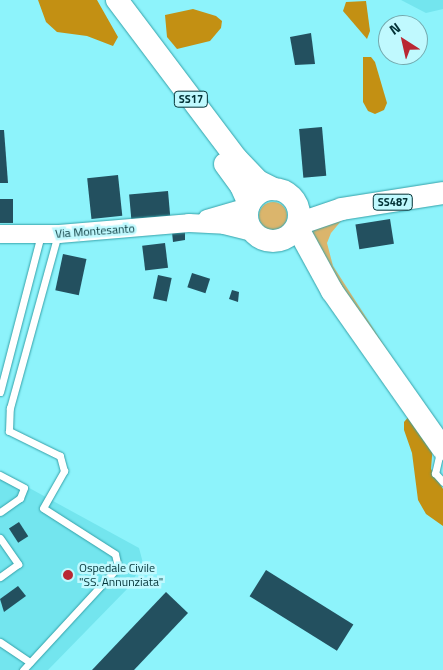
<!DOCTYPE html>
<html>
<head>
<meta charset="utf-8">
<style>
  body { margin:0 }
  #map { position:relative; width:443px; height:670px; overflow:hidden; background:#8df3fb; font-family:"Titillium Web",sans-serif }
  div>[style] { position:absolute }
  .built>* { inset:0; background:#73e5ee }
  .green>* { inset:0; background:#dbb56c }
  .round { border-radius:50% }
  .forest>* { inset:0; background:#c39013 }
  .building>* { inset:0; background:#23505f; transform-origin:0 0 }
  .roads { filter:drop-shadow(0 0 1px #34a1a9) drop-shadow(0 0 1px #34a1a9) }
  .service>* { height:7px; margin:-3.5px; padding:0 3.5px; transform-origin:3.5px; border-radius:3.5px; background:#fff }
  .tertiary>* { height:18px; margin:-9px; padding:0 9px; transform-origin:9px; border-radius:9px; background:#fff }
  .primary>* { height:22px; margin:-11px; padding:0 11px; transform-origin:11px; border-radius:11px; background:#fff }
  .primary>.ring { margin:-11px; padding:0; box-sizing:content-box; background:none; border:22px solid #fff; border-radius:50% }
  .dots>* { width:14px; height:14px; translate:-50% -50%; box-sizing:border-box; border:2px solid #c0f9fe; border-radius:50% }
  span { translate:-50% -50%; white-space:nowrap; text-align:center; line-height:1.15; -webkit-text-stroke:5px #c0f9fe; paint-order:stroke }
  .shield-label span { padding:1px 4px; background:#c0f9fe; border:1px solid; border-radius:4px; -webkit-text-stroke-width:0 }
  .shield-label { font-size:11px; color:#023236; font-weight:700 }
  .street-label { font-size:12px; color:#023236 }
  .poi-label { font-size:12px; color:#023236 }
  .left { translate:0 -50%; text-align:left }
  .north { position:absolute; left:378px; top:15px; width:50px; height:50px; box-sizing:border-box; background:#c0f9fe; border:1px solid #74a9ae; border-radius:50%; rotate:325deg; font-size:14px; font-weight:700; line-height:20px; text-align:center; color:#023236 }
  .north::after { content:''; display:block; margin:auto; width:18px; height:22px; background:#b92833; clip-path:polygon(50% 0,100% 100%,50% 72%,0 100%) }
</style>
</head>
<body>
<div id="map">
  <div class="built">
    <i style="clip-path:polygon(401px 0,443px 0,443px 9px,426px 13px)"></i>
    <i style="clip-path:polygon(0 472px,139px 548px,143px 563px,129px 587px,48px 670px,0 670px)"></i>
  </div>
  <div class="green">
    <i class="round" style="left:259px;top:202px;width:28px;height:28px"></i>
    <i style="clip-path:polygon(342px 220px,331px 233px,327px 243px,333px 266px,411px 387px,308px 240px,306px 232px)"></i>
  </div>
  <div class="forest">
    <i style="clip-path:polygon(38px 0,97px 0,118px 37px,113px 46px,87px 36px,57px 32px,46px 22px)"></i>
    <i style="clip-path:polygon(366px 1px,370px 31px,367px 39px,343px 11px,346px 2px)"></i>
    <i style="clip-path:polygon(193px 9px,216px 16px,222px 21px,221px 28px,210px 41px,177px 49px,167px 37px,165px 15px)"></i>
    <i style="clip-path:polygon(363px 57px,371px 57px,375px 62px,387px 103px,384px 110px,375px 114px,368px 111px,363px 102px)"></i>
    <i style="clip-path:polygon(411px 414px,433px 444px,431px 469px,443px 489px,443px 526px,426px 514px,418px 500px,412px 453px,404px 430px,404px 422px)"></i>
  </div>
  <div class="building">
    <i style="clip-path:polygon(311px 33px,315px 64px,295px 65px,290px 37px)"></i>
    <i style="left:322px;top:127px;width:49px;height:23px;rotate:85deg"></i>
    <i style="clip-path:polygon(0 130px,4px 130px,8px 183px,0 183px)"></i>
    <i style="left:118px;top:175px;width:41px;height:31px;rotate:84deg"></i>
    <i style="left:168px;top:191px;width:25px;height:39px;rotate:85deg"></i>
    <i style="left:0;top:199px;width:13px;height:24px"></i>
    <i style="left:390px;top:219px;width:25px;height:35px;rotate:81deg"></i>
    <i style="clip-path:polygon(185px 231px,185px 240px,173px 242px,172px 232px)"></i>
    <i style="left:165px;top:243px;width:25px;height:23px;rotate:83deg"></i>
    <i style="left:63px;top:254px;width:24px;height:37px;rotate:12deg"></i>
    <i style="left:192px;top:273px;width:19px;height:15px;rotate:18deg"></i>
    <i style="left:158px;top:275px;width:14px;height:24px;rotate:12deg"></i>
    <i style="clip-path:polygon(232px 290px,239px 292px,238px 302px,229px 299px)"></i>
    <i style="left:19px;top:522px;width:17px;height:12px;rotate:57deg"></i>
    <i style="left:266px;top:570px;width:103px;height:31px;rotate:32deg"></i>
    <i style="clip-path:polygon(18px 586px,26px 596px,4px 612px,0 599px)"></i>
    <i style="clip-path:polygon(166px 592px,188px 613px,134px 670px,92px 670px)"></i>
  </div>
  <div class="roads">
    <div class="service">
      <i style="left:0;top:392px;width:162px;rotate:-75.4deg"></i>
      <i style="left:440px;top:452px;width:22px;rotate:103deg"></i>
      <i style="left:435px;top:473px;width:12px;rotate:48deg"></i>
      <i style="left:0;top:475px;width:27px;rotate:28deg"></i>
      <i style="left:24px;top:488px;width:11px;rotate:112deg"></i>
      <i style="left:20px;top:498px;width:24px;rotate:145deg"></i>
      <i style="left:0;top:538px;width:32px;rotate:55deg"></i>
      <i style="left:18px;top:564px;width:22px;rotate:144deg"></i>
      <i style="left:0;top:642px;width:36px;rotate:34deg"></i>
      <i style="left:23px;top:670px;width:140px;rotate:-47.3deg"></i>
      <i style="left:118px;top:567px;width:13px;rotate:-103deg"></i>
      <i style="left:115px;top:554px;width:85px;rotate:-147.4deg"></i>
      <i style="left:43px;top:508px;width:43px;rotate:-60.4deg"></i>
      <i style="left:64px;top:471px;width:16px;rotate:-105deg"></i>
      <i style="left:60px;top:456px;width:57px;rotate:-153.9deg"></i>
      <i style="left:9px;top:431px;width:23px;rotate:-88deg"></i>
      <i style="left:10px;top:408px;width:180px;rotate:-74.6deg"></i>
    </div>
    <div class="tertiary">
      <i style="left:207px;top:219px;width:43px;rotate:-16.3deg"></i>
      <i style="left:0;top:234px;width:59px"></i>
      <i style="left:59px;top:234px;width:130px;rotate:-4.8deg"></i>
      <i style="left:189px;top:223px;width:35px;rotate:3deg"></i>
      <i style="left:224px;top:225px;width:29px;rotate:14deg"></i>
    </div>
    <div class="primary">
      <i style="left:117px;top:0;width:198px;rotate:53deg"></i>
      <i style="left:236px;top:158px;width:32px;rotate:46deg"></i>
      <i style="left:258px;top:181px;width:18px;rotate:27deg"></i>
      <i style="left:225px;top:164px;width:27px;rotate:54deg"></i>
      <i style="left:241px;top:186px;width:20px;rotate:66deg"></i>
      <i class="ring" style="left:247px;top:189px;width:30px;height:30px"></i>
      <i style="left:298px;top:224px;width:46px;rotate:-18.8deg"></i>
      <i style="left:342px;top:209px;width:102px;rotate:-9deg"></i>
      <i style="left:297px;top:227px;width:73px;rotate:61.3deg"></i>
      <i style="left:332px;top:291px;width:193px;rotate:54.9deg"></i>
    </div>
  </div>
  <div class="dots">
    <i style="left:68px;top:575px;background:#b92833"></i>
  </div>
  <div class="shield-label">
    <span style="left:191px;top:99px">SS17</span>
    <span style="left:393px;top:202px">SS487</span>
  </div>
  <div class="street-label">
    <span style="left:95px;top:231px;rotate:-4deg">Via Montesanto</span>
  </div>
  <div class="poi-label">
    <span class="left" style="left:79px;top:575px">Ospedale Civile<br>"SS. Annunziata"</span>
  </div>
  <div class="north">N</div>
</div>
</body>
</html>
